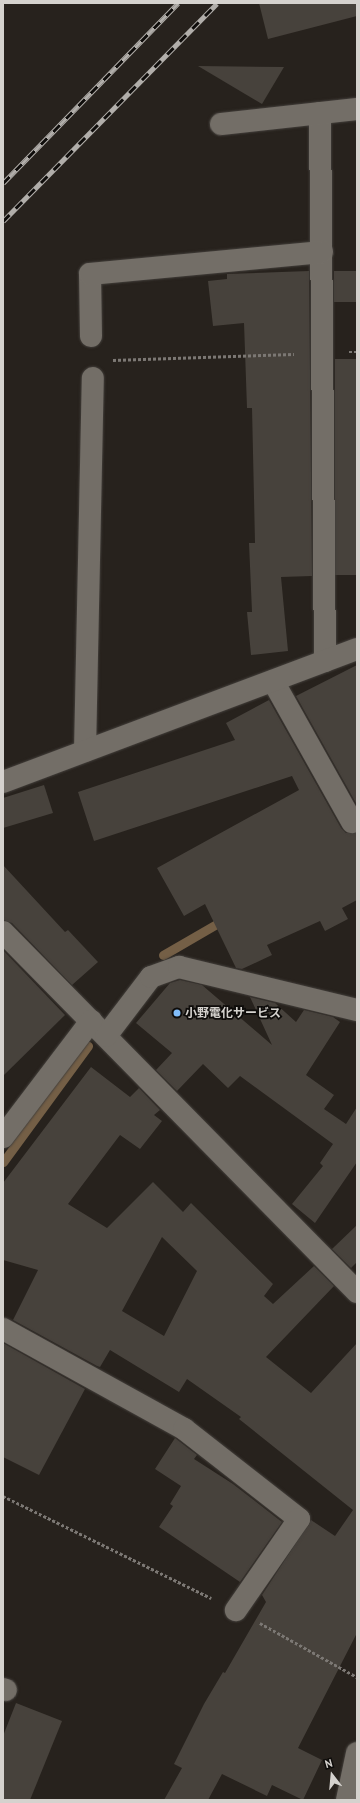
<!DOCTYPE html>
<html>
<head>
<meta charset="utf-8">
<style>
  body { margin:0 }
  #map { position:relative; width:360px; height:1803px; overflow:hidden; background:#27221d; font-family:"PT Sans","Noto Sans JP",sans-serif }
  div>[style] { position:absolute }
  .stream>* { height:9px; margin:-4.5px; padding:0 4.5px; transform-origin:4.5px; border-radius:4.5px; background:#745f46 }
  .building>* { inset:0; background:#47423c; transform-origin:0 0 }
  .path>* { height:2.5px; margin-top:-1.25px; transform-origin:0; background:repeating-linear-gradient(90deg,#7c7874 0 3px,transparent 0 5px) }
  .roads { filter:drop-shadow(0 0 1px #433f3b) drop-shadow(0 0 1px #433f3b) }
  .minor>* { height:22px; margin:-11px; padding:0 11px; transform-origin:11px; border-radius:11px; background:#736e67 }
  .rail>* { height:4.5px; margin-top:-2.25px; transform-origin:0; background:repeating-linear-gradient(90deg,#0e0c0a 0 9px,#b1aeaa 0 18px); box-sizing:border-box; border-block:1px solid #b1aeaa }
  .dots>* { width:11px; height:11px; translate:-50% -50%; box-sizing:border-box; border:2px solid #0e0c0a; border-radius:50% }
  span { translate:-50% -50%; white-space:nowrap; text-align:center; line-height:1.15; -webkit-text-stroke:3.5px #0e0c0a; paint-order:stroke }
  .poi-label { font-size:12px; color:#d5d2ce; font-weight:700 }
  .left { translate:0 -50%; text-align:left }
  .frame { position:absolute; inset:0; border:4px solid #d5d2ce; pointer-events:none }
  .north { position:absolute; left:312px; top:1755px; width:40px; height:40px; -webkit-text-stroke:3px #0e0c0a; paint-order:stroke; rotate:344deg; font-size:11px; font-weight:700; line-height:16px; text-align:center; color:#d5d2ce }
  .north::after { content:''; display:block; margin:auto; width:14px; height:18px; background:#d5d2ce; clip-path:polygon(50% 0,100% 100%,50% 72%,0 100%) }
</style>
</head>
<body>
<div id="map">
  <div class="stream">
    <i style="left:163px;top:955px;width:72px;rotate:-30.1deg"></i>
    <i style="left:3px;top:1162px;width:144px;rotate:-53.8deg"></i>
  </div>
  <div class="building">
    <i style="clip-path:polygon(259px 3px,357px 3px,357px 16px,268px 39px)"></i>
    <i style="clip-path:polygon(198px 66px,284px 67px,262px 104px)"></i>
    <i style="clip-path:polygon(309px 271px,312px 576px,281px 577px,288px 651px,251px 655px,247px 612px,252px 612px,249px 543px,255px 543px,252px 408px,247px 408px,244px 323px,213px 326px,208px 281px,227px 279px,227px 274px)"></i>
    <i style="left:334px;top:271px;width:23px;height:31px"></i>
    <i style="left:357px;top:359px;width:216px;height:22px;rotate:90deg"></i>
    <i style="clip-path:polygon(357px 665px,357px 805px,296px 696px)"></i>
    <i style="clip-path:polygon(269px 700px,341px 828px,346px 833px,357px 833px,357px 900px,342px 908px,348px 919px,325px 931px,320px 921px,267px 945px,272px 955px,242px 969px,236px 968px,205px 904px,184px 916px,157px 868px,299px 790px,292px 776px,94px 841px,78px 792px,235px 740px,226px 723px)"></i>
    <i style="clip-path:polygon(44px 785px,53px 813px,3px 828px,3px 798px)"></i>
    <i style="clip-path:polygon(3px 865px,65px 932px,68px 930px,98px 962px,72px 985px,12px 923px,3px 920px)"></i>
    <i style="clip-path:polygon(3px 950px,65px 1015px,3px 1076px)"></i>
    <i style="clip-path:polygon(180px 980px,202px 985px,272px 1045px,250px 997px,275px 1003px,296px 1022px,304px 1010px,333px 1017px,340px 1022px,306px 1075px,334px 1095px,324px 1109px,346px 1124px,357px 1107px,357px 1162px,315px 1223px,292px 1204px,323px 1166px,320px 1163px,333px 1144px,240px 1076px,228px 1088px,203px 1064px,177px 1091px,156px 1070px,172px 1053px,136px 1023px,170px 983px)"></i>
    <i style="clip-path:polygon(evenodd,91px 1067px,130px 1097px,139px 1088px,160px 1110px,154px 1115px,162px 1121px,140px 1149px,120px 1135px,68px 1204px,107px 1228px,153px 1182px,183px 1212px,191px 1203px,273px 1284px,264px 1296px,273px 1304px,314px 1266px,334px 1286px,266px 1357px,311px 1393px,357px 1343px,357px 1633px,298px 1748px,322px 1760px,303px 1800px,272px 1785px,267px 1796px,222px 1774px,208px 1800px,164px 1800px,182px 1768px,174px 1764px,204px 1704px,223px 1672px,225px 1673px,266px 1602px,262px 1595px,311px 1520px,335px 1536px,353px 1510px,239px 1419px,241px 1417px,187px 1379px,179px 1392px,110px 1350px,100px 1367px,97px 1366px,13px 1320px,38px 1270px,3px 1260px,3px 1183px,91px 1067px,162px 1237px,197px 1271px,164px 1336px,122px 1311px,162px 1237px)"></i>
    <i style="clip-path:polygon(357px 1225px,357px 1262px,351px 1268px,332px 1249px)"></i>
    <i style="clip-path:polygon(3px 1343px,85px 1389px,39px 1475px,3px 1457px)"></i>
    <i style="clip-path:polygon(175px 1438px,197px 1455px,194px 1459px,233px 1484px,282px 1522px,240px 1582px,159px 1527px,173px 1506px,170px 1504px,181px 1486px,155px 1469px)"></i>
    <i style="clip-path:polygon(16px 1703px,62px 1721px,30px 1800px,3px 1800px,3px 1736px)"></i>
  </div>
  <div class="path">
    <i style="left:349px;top:352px;width:8px"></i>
    <i style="left:113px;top:360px;width:181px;rotate:-1.9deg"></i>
    <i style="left:3px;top:1496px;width:232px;rotate:26.1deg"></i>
    <i style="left:260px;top:1623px;width:111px;rotate:29.1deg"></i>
  </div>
  <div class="roads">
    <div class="minor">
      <i style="left:320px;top:113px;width:548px;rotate:89.48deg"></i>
      <i style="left:221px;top:124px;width:137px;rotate:-6.3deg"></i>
      <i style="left:91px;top:336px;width:62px;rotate:-90.9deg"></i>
      <i style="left:90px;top:274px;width:233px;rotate:-5.4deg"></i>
      <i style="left:273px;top:681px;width:162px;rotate:60.7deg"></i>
      <i style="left:85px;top:751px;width:373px;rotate:-88.8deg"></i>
      <i style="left:3px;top:782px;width:378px;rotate:-20.6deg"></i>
      <i style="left:3px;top:932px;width:505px;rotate:45.48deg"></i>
      <i style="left:106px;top:1036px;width:74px;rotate:-52.7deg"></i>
      <i style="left:151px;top:977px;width:30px;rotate:-20deg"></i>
      <i style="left:179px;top:967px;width:183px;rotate:13.6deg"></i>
      <i style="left:3px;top:1137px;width:146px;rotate:-52.8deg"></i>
      <i style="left:3px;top:1329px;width:207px;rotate:28.9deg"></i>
      <i style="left:184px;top:1429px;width:146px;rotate:38deg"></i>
      <i style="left:299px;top:1519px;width:111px;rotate:124.7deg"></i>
      <i style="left:3px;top:1689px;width:3px;rotate:18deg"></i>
      <i style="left:347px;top:1800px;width:48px;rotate:-78deg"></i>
    </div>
  </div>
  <div class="rail">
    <i style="left:3px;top:183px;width:251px;rotate:-45.8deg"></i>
    <i style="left:3px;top:221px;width:305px;rotate:-45.5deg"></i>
  </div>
  <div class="dots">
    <i style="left:177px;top:1013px;background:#81bdfa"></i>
  </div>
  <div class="poi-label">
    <span class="left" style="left:185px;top:1013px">小野電化サービス</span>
  </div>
  <div class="frame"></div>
  <div class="north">N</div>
</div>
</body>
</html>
